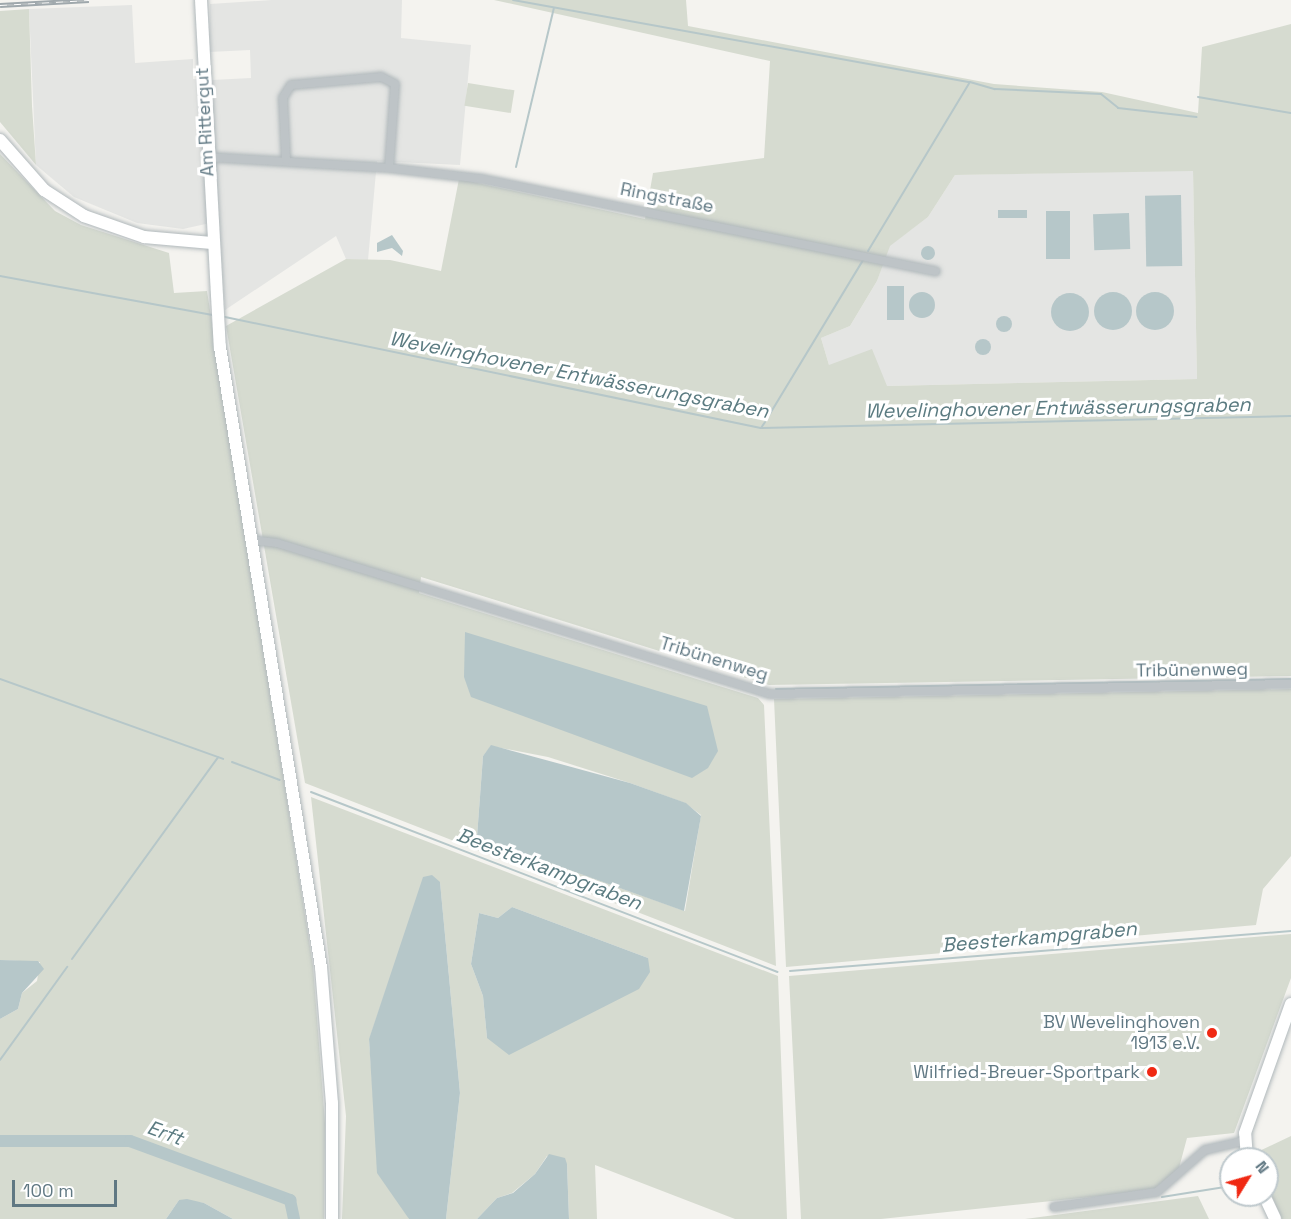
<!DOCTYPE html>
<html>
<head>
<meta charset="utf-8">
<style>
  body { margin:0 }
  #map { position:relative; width:1291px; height:1219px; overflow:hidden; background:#f4f3ef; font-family:"Space Grotesk",sans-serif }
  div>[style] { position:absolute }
  .built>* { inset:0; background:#e4e5e3 }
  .green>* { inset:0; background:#d6dbd0; transform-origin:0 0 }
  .water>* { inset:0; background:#b6c7c9; transform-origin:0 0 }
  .round { border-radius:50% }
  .stream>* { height:2px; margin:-1px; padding:0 1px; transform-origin:1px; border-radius:1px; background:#b6c7c9 }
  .river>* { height:12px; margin:-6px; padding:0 6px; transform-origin:6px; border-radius:6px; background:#b6c7c9 }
  .roads { filter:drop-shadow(0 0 2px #b0b8bb) drop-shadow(0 0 2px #b0b8bb) }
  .street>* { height:8px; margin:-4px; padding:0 4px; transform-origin:4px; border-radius:4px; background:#bec4c7 }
  .secondary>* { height:12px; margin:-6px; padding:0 6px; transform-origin:6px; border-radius:6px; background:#fff }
  .rail>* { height:4.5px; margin-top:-2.25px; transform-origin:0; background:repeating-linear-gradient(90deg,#fff 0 7px,#9fa8ac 0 14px); box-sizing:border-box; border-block:2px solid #9fa8ac }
  .dots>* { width:16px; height:16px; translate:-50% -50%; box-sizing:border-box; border:3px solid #fff; border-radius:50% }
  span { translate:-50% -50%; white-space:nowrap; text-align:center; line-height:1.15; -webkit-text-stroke:6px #fff; paint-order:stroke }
  .street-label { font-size:18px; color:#607883 }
  .poi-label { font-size:18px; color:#607883 }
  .right { translate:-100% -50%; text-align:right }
  .water-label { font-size:20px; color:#5b7b81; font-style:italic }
  .north { position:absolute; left:1219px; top:1147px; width:60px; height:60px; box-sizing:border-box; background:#fff; border:2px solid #bfc9cd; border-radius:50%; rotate:53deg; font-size:16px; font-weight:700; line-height:24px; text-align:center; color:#607883 }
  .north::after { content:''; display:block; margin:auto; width:21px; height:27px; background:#f02913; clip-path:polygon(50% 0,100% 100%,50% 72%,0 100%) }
  .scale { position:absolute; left:12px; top:1180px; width:105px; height:27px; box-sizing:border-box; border:3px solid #607883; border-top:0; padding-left:8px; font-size:18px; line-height:21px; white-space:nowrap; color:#607883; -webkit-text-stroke:4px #fff; paint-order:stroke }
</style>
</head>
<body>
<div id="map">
  <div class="built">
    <i style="clip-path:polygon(272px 0,402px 0,401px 38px,471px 45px,460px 165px,377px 161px,368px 260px,346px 259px,336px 236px,225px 310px,219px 221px,183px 229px,137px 223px,74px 197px,36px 165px,29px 9px,132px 5px,135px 63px,193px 59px,193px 79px,212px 80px,251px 78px,250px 50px,209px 52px,210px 4px)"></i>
    <i style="clip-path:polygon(1193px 170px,1197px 379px,886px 386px,829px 365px,821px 338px,850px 326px,877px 281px,889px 246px,928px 217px,955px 175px)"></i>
  </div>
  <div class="green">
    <i style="clip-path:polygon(evenodd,494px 0,686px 0,688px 26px,994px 84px,1102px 92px,1198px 113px,1202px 47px,1291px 24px,1291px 676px,769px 685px,421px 577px,419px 593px,758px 698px,764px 705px,776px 966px,305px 783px,226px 326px,346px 259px,390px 260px,441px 271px,459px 179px,645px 219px,653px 173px,764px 158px,770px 61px,494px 0,1193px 171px,1197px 379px,887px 386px,872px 349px,829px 365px,821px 338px,850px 326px,877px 281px,890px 246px,928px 217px,955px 175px,1193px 171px,494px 0,491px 746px,548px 757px,630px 783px,685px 803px,701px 815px,685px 911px,477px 837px,483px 756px,491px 746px)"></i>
    <i style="clip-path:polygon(29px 9px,32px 106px,36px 165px,0 122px,0 11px)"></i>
    <i style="left:468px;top:83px;width:47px;height:23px;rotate:9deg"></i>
    <i style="clip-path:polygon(0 154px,55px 211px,81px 225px,169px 253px,174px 293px,207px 291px,313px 966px,325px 1123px,324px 1219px,233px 1219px,204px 1203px,179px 1200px,166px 1219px,0 1219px,0 1019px,18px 1009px,22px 993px,37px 981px,40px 962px,0 960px)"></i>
    <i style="clip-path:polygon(1291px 689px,1291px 856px,1263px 889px,1256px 925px,786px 967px,774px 699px)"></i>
    <i style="clip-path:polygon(evenodd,311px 797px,778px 976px,787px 1219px,735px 1219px,595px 1165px,597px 1219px,569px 1219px,567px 1164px,547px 1156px,535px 1174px,512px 1193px,497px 1198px,477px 1219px,446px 1219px,460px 1093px,440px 882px,389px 981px,369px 1040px,373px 1094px,409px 1219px,342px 1219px,346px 1116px,311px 797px,512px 907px,648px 958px,487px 1038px,483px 996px,471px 964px,479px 913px,498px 918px,512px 907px)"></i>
    <i style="clip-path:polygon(1291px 934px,1291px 978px,1234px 1133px,1187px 1138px,1179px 1168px,1157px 1190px,881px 1219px,801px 1219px,789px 976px)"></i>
    <i style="clip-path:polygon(1291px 1136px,1291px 1219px,1282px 1219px,1267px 1185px,1267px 1159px,1253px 1154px)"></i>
    <i style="clip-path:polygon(1198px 1196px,1209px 1219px,1025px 1219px)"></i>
  </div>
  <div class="water">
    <i style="left:1181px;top:195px;width:71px;height:36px;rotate:89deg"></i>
    <i style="left:998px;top:210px;width:29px;height:8px"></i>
    <i style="left:1046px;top:211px;width:24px;height:48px"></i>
    <i style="left:1129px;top:213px;width:36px;height:36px;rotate:88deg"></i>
    <i style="clip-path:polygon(392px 235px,403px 251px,402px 256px,392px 248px,377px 252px,377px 243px)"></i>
    <i class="round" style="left:921px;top:246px;width:14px;height:14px"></i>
    <i style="left:887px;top:286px;width:17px;height:34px"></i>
    <i class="round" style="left:909px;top:292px;width:26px;height:26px"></i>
    <i class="round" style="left:1094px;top:292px;width:38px;height:38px"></i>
    <i class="round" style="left:1136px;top:292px;width:38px;height:38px"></i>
    <i class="round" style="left:1051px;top:293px;width:38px;height:38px"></i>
    <i class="round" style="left:996px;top:316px;width:16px;height:16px"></i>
    <i class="round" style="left:975px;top:339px;width:16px;height:16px"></i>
    <i style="clip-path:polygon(465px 632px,707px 706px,718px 751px,708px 768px,692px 778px,471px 697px,464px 677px)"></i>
    <i style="clip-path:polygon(491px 745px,630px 783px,686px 803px,701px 816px,684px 911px,477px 837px,483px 756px)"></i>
    <i style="clip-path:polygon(432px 875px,440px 882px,460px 1093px,446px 1219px,409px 1219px,377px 1173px,369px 1039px,423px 877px)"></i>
    <i style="clip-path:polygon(512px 907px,648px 958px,650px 972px,639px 989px,509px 1055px,487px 1038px,483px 996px,471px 964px,479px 913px,498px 918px)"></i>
    <i style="clip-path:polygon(0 960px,38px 961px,44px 969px,22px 993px,18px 1009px,0 1019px)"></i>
    <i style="clip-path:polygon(549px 1154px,565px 1158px,567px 1164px,569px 1219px,477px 1219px,497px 1198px,513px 1193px,535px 1174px)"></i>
    <i style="clip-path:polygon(187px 1199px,204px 1203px,233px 1219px,166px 1219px,179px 1200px)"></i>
  </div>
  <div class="stream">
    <i style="left:513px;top:0;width:464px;rotate:10.2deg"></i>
    <i style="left:1198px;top:97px;width:94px;rotate:9.8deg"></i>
    <i style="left:516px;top:167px;width:163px;rotate:-76.6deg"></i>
    <i style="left:868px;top:251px;width:197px;rotate:-58.9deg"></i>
    <i style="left:970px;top:82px;width:26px;rotate:16deg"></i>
    <i style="left:995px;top:89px;width:106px;rotate:2.7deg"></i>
    <i style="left:1101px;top:94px;width:22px;rotate:39deg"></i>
    <i style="left:1118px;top:108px;width:79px;rotate:6.6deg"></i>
    <i style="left:0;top:276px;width:216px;rotate:10.4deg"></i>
    <i style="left:225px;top:317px;width:547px;rotate:11.7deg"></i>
    <i style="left:761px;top:428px;width:530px;rotate:-1.3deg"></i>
    <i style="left:768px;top:417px;width:184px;rotate:-58.8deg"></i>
    <i style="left:761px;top:428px;width:7px;rotate:-56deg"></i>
    <i style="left:0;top:679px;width:237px;rotate:19.7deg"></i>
    <i style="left:776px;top:689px;width:515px;rotate:-1.11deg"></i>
    <i style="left:232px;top:762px;width:51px;rotate:20.6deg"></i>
    <i style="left:311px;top:792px;width:500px;rotate:21.1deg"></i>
    <i style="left:72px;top:959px;width:249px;rotate:-54.1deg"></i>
    <i style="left:790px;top:971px;width:503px;rotate:-4.56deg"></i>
    <i style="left:0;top:1060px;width:115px;rotate:-54.2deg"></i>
    <i style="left:1162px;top:1197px;width:70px;rotate:-9.1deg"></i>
  </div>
  <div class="river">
    <i style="left:0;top:1141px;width:130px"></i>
    <i style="left:130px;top:1141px;width:171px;rotate:20.2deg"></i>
    <i style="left:290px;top:1200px;width:19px;rotate:78deg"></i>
  </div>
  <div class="roads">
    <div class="street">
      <i style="left:207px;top:157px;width:182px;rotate:3.5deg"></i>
      <i style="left:389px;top:168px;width:84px;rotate:-85.9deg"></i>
      <i style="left:395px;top:84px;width:16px;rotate:-153deg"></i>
      <i style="left:381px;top:77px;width:90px;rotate:174.9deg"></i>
      <i style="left:291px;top:85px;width:15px;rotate:122deg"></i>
      <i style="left:283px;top:98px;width:62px;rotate:87.2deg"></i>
      <i style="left:389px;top:168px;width:94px;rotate:6.7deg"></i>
      <i style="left:482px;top:179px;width:463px;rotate:11.5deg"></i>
      <i style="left:252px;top:540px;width:25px;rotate:7deg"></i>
      <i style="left:277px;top:543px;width:516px;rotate:17.03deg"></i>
      <i style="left:770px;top:694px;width:521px;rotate:-1.1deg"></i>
      <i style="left:1054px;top:1207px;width:104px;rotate:-8.3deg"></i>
      <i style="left:1157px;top:1192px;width:64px;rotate:-41.2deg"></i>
      <i style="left:1205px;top:1150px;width:39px;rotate:-13deg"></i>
    </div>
    <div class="secondary">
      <i style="left:201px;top:0;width:348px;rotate:86.9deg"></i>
      <i style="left:220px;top:347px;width:628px;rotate:80.75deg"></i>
      <i style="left:321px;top:967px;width:136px;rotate:85.4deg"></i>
      <i style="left:332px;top:1103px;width:116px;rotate:90deg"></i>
      <i style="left:0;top:140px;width:67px;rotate:48.7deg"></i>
      <i style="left:44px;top:190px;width:48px;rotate:33deg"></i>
      <i style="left:84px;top:216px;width:64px;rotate:19.3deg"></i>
      <i style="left:144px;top:237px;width:68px;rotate:5deg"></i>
      <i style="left:1247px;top:1159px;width:26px;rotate:-94deg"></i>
      <i style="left:1245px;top:1133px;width:137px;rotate:-70.4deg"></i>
      <i style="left:1264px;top:1195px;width:26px;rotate:65deg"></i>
    </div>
  </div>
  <div class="rail">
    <i style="left:0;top:5px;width:89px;rotate:-3.2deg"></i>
  </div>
  <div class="dots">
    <i style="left:1212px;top:1033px;background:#f02913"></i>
    <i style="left:1152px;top:1072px;background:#f02913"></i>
  </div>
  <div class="street-label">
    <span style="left:205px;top:122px;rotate:-93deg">Am Rittergut</span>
    <span style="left:667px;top:198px;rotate:11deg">Ringstraße</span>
    <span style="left:714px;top:659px;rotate:17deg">Tribünenweg</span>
    <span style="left:1192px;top:670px;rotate:-1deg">Tribünenweg</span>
  </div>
  <div class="poi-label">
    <span class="right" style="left:1200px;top:1033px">BV Wevelinghoven<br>1913 e.V.</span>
    <span class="right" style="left:1140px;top:1072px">Wilfried-Breuer-Sportpark</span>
  </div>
  <div class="water-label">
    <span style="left:579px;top:375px;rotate:11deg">Wevelinghovener Entwässerungsgraben</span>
    <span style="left:1058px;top:408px;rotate:-1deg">Wevelinghovener Entwässerungsgraben</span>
    <span style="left:549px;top:869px;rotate:21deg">Beesterkampgraben</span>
    <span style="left:1039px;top:937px;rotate:-5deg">Beesterkampgraben</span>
    <span style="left:165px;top:1133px;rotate:20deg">Erft</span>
  </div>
  <div class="north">N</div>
  <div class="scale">100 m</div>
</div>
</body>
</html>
